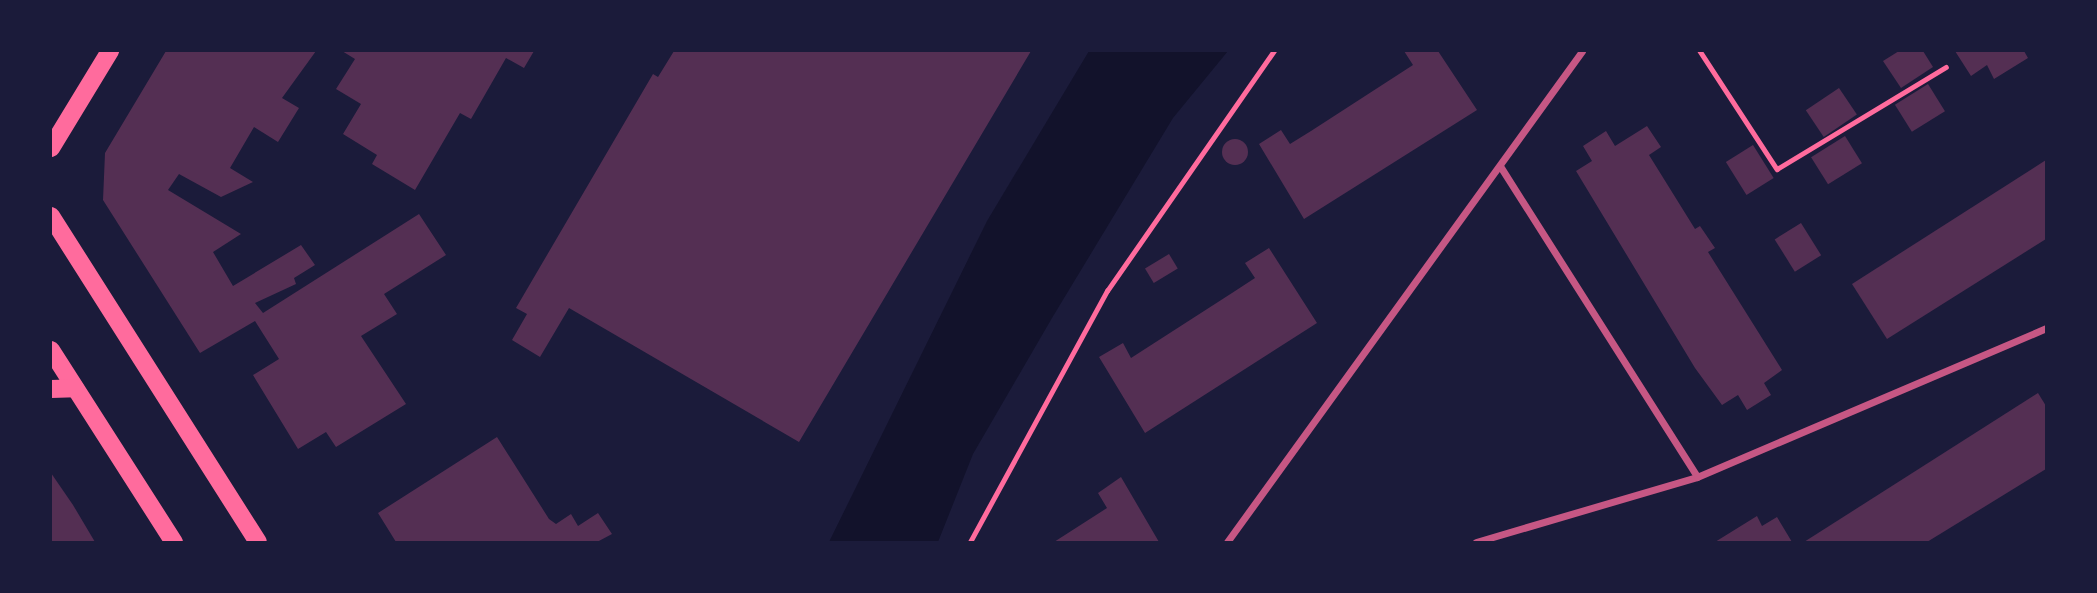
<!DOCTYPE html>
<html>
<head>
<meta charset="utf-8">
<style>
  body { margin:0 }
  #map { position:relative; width:2097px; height:593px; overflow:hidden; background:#1b1b3a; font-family:Ubuntu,sans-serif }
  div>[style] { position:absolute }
  .water>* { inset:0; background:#12122b }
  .building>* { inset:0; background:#542f53; transform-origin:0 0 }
  .round { border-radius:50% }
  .path>* { height:4.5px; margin:-2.25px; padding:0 2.25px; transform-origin:2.25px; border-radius:2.25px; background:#ff6b9d }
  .minor>* { height:7px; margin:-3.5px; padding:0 3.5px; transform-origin:3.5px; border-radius:3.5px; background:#c65784 }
  .primary>* { height:18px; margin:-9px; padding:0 9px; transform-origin:9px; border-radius:9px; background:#ff6b9d }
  span { translate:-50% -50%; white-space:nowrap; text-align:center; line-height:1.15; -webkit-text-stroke:7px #1b1b3a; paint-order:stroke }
  .frame { position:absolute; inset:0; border:52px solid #1b1b3a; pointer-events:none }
</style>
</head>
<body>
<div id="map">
  <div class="water">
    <i style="clip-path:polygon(1089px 51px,1228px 51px,1173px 118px,1052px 318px,973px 454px,938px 542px,829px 542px,987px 221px)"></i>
  </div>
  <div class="building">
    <i style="clip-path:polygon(166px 51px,316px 51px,282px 98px,299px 108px,278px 142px,254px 127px,230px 168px,253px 182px,221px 197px,179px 174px,168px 190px,241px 234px,213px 252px,233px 286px,301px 245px,315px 265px,294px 278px,296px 284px,255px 303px,263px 313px,419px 214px,446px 255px,384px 294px,397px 314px,361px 336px,406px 404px,336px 447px,326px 432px,298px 449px,253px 375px,279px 359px,255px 321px,200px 353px,103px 200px,105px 153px)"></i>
    <i style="clip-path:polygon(342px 51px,534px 51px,524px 68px,506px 58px,471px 119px,460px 113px,415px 190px,372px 164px,377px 155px,343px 134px,361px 104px,336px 89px,355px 59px)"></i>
    <i style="clip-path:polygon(674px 51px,1031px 51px,799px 442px,569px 308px,540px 357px,512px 340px,527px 314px,516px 308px,653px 74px,658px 77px)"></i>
    <i style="clip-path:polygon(1404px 51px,1438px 51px,1477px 110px,1304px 219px,1259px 144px,1281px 130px,1290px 144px,1311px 131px,1413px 65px)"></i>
    <i style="clip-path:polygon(1899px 51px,1923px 51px,1933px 67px,1901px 88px,1883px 61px)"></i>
    <i style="clip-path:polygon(1955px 51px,2024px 51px,2028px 58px,1994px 79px,1987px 65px,1971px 76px)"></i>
    <i style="left:1928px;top:84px;width:32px;height:39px;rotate:58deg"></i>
    <i style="left:1839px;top:88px;width:32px;height:40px;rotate:56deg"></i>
    <i style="clip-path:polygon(1647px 126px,1661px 147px,1649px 155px,1695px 229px,1700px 226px,1715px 248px,1708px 252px,1782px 370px,1764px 383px,1771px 395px,1747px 410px,1738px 395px,1722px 405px,1695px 368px,1576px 171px,1592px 161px,1583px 146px,1606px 131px,1615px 146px)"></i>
    <i style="left:1845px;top:136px;width:32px;height:40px;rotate:58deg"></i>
    <i class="round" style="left:1222px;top:139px;width:26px;height:26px"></i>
    <i style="left:1753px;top:145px;width:39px;height:32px;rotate:58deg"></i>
    <i style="clip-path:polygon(2046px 160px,2046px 239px,1887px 339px,1852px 284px)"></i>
    <i style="left:1801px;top:223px;width:38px;height:31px;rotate:58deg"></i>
    <i style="clip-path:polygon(1269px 248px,1317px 323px,1145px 433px,1099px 357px,1123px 343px,1131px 358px,1232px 293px,1255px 278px,1245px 263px)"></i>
    <i style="left:1169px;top:254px;width:17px;height:28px;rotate:59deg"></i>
    <i style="clip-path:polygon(2038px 393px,2046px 406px,2046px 469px,1927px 542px,1804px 542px)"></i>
    <i style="clip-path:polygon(497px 437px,549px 519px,556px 524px,571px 514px,578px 526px,598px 513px,612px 534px,597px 542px,396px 542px,378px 513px)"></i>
    <i style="clip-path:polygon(51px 473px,73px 505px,95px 542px,51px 542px)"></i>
    <i style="clip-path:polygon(1121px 477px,1159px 542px,1054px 542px,1107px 508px,1098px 493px)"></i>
    <i style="clip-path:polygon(1757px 516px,1762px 526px,1777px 517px,1792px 542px,1715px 542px)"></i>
  </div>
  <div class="path">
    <i style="left:1700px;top:51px;width:141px;rotate:56.9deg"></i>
    <i style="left:1777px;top:169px;width:197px;rotate:-31.1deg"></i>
    <i style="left:970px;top:542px;width:286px;rotate:-61.4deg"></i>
    <i style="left:1107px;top:291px;width:292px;rotate:-55.2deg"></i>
  </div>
  <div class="minor">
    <i style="left:1500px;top:166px;width:368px;rotate:57.6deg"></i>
    <i style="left:1227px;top:542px;width:606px;rotate:-54.13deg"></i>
    <i style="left:1476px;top:542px;width:230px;rotate:-16.4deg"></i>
    <i style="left:1697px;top:477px;width:379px;rotate:-23.1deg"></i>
  </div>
  <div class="primary">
    <i style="left:51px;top:148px;width:114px;rotate:-58.7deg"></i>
    <i style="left:51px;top:216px;width:386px;rotate:57.6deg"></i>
    <i style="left:51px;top:350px;width:228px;rotate:57.4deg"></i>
    <i style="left:51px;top:389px;width:24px;rotate:-2deg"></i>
  </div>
  <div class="frame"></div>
</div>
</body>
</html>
